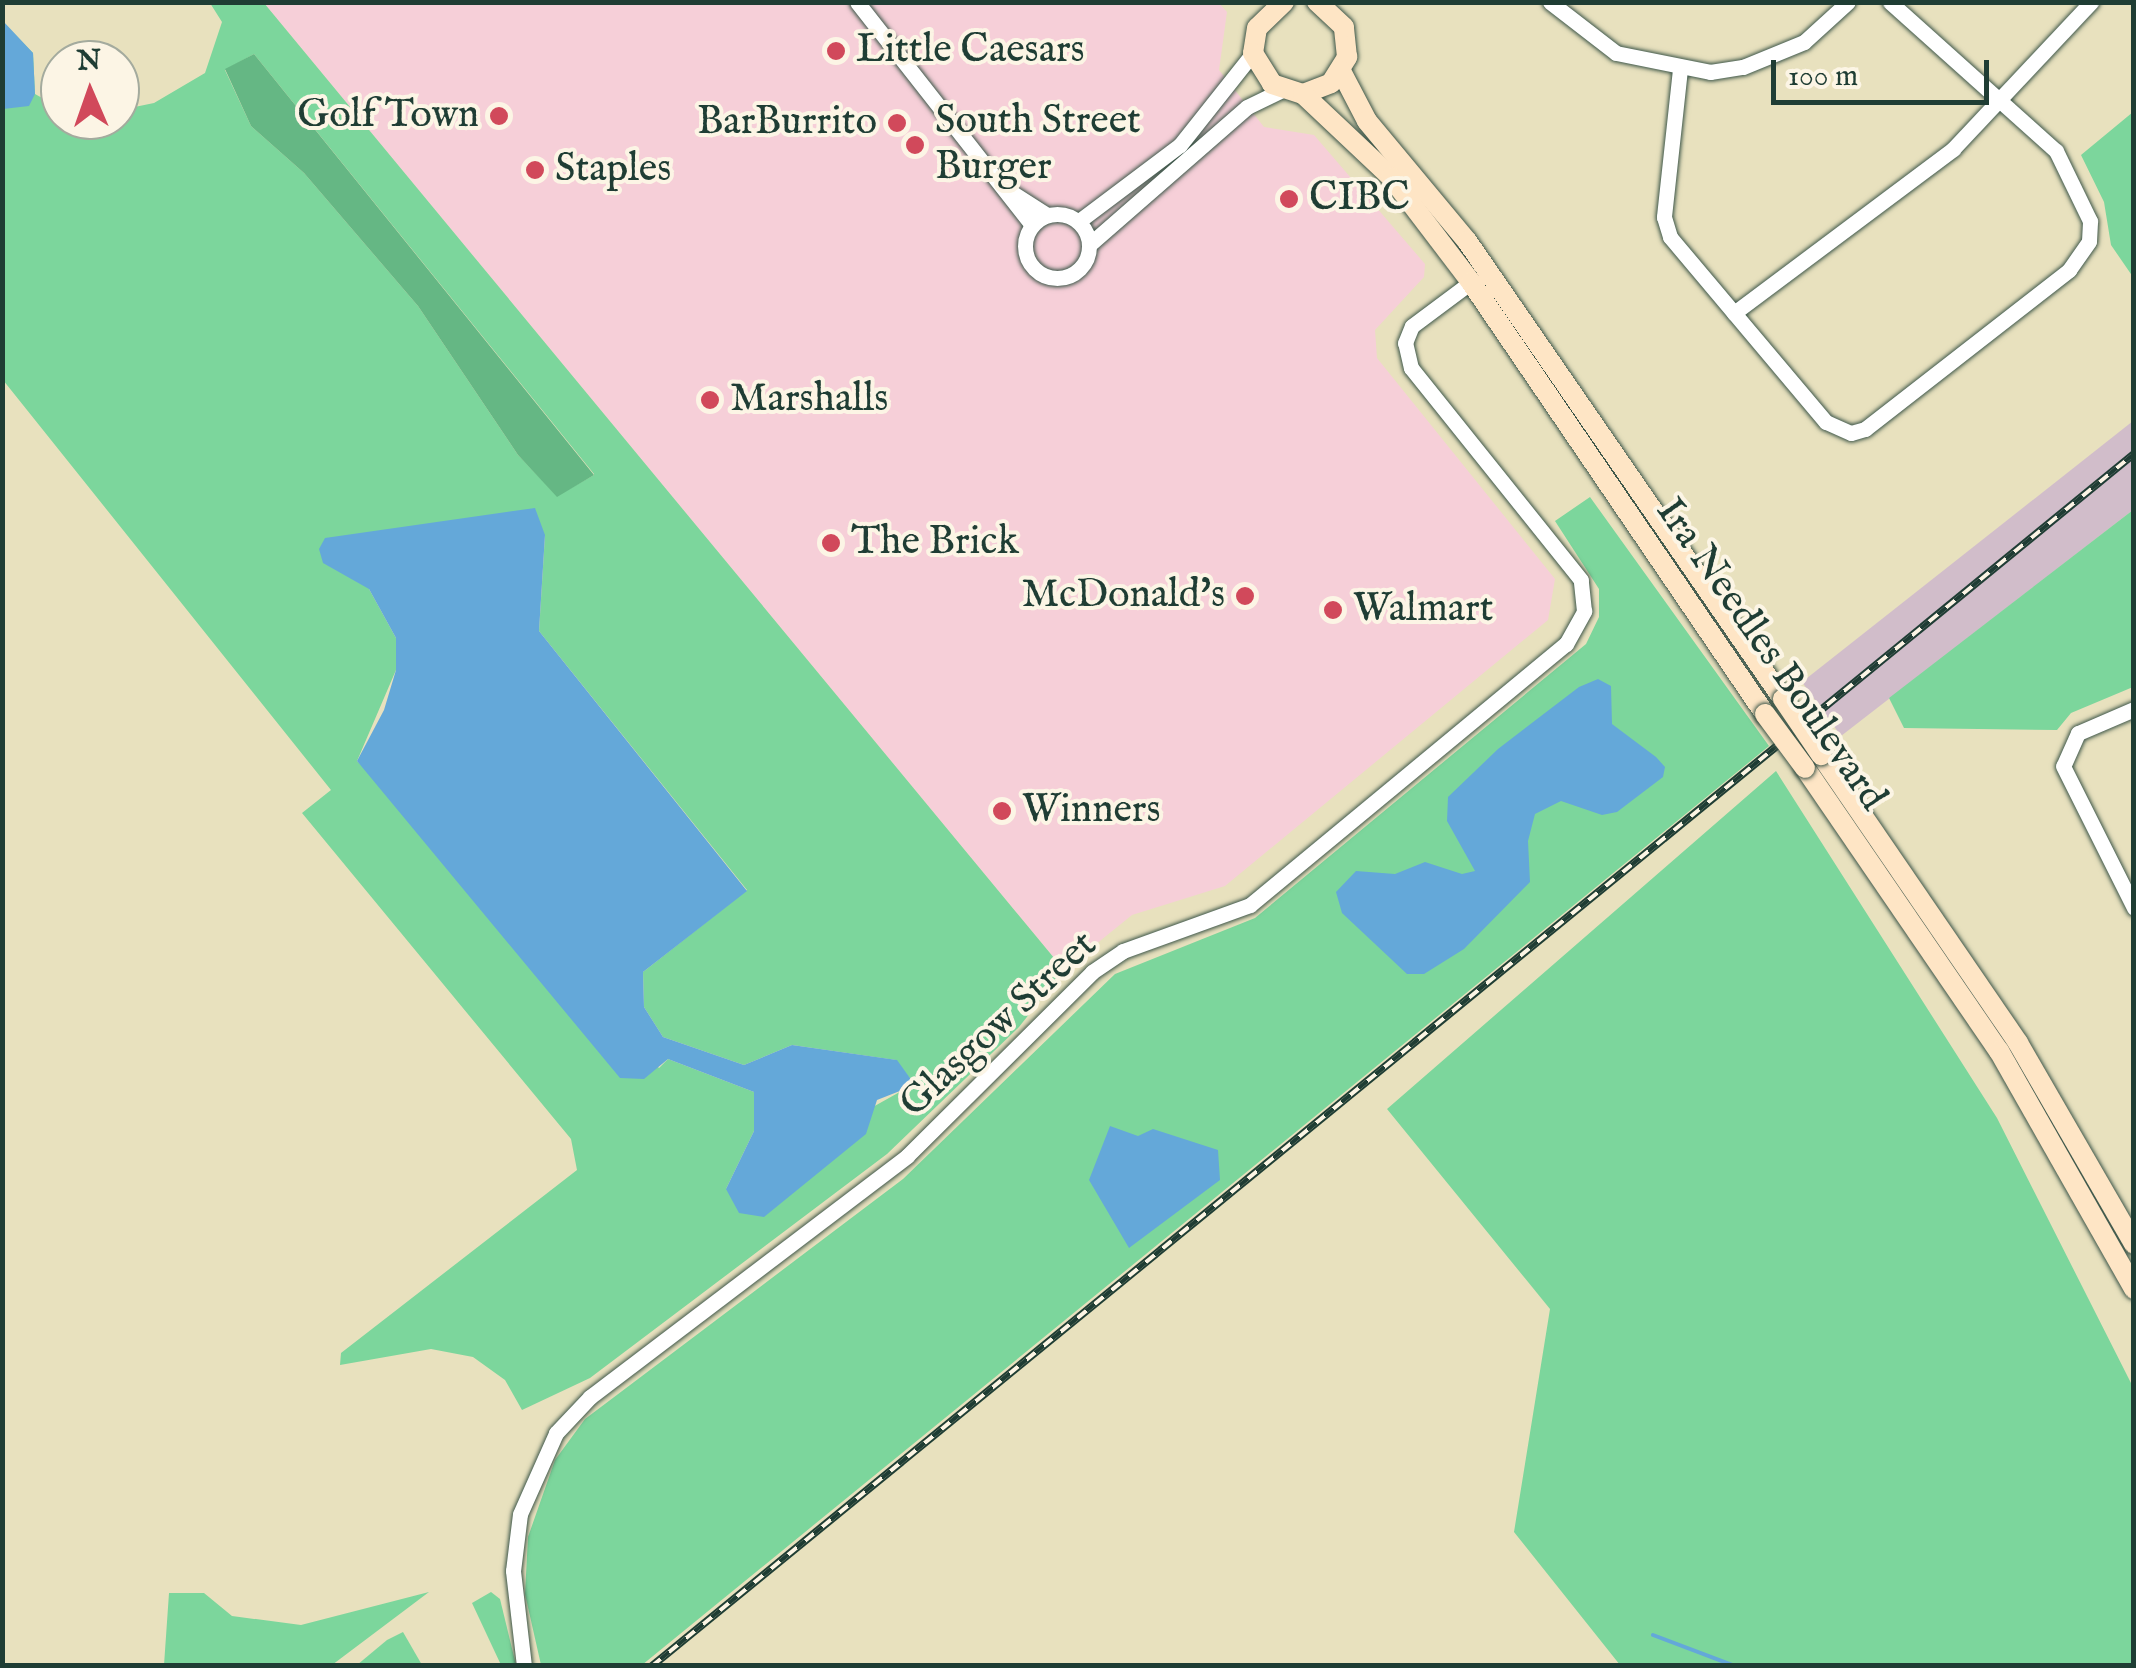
<!DOCTYPE html>
<html>
<head>
<meta charset="utf-8">
<style>
  body { margin:0 }
  #map { position:relative; width:2136px; height:1668px; overflow:hidden; background:#e8e1be; font-family:"IM FELL English",serif }
  div>[style] { position:absolute }
  .built>* { inset:0; background:#f6cfd8 }
  .industrial>* { inset:0; background:#d1bdca }
  .green>* { inset:0; background:#7cd69c }
  .forest>* { inset:0; background:#65b784 }
  .water>* { inset:0; background:#64a8d9 }
  .stream>* { height:4px; margin:-2px; padding:0 2px; transform-origin:2px; border-radius:2px; background:#64a8d9 }
  .roads { filter:drop-shadow(0 0 2px #3d5649) drop-shadow(0 0 2px #3d5649) }
  .minor>* { height:15px; margin:-7.5px; padding:0 7.5px; transform-origin:7.5px; border-radius:7.5px; background:#fff }
  .minor>.ring { margin:-7.5px; padding:0; box-sizing:content-box; background:none; border:15px solid #fff; border-radius:50% }
  .secondary>* { height:20px; margin:-10px; padding:0 10px; transform-origin:10px; border-radius:10px; background:#fee5c5 }
  .rail>* { height:8px; margin-top:-4px; transform-origin:0; background:repeating-linear-gradient(90deg,#fcf5e5 0 11px,#1f3d34 0 22px); box-sizing:border-box; border-block:2px solid #1f3d34 }
  .bridges { filter:drop-shadow(0 0 2px #3d5649) drop-shadow(0 0 2px #3d5649) }
  .secondary-bridge>* { height:20px; margin:-10px; padding:0 10px; transform-origin:10px; border-radius:10px; background:#fee5c5 }
  .dots>* { width:28px; height:28px; translate:-50% -50%; box-sizing:border-box; border:5px solid #fcf5e5; border-radius:50% }
  span { translate:-50% -50%; white-space:nowrap; text-align:center; line-height:1.15; -webkit-text-stroke:8px #fcf5e5; paint-order:stroke }
  .poi-label { font-size:40px; color:#1f3d34 }
  .left { translate:0 -50%; text-align:left }
  .right { translate:-100% -50%; text-align:right }
  .street-label { font-size:40px; color:#1f3d34 }
  .frame { position:absolute; inset:0; border:5px solid #1f3d34; pointer-events:none }
  .north { position:absolute; left:40px; top:40px; width:100px; height:100px; box-sizing:border-box; background:#fcf5e5; border:2px solid #a4ab9e; border-radius:50%; rotate:358deg; font-size:28px; font-weight:700; line-height:40px; text-align:center; color:#1f3d34 }
  .north::after { content:''; display:block; margin:auto; width:35px; height:45px; background:#d1495b; clip-path:polygon(50% 0,100% 100%,50% 72%,0 100%) }
  .scale { position:absolute; left:1771px; top:60px; width:218px; height:45px; box-sizing:border-box; border:5px solid #1f3d34; border-top:0; padding-left:12px; font-size:30px; line-height:35px; white-space:nowrap; color:#1f3d34; -webkit-text-stroke:8px #fcf5e5; paint-order:stroke }
</style>
</head>
<body>
<div id="map">
  <div class="built">
    <i style="clip-path:polygon(264px 3px,1219px 3px,1227px 12px,1219px 70px,1264px 127px,1314px 135px,1425px 264px,1424px 277px,1375px 330px,1377px 358px,1555px 579px,1548px 620px,1225px 886px,1132px 915px,1064px 970px)"></i>
  </div>
  <div class="industrial">
    <i style="clip-path:polygon(2133px 421px,2133px 510px,1841px 736px,1802px 682px)"></i>
  </div>
  <div class="green">
    <i style="clip-path:polygon(evenodd,210px 3px,264px 3px,1064px 970px,1019px 1027px,887px 1154px,590px 1378px,522px 1410px,505px 1380px,473px 1357px,431px 1349px,340px 1365px,341px 1353px,577px 1170px,571px 1139px,302px 813px,331px 790px,3px 380px,2px 21px,33px 53px,35px 94px,60px 108px,60px 120px,120px 120px,120px 110px,154px 103px,205px 73px,222px 22px,210px 3px,254px 54px,594px 474px,594px 475px,557px 496px,518px 455px,418px 306px,304px 173px,251px 126px,225px 70px,254px 54px,210px 3px,545px 535px,539px 631px,747px 890px,643px 972px,644px 1007px,663px 1037px,744px 1065px,792px 1045px,896px 1060px,914px 1084px,726px 1189px,754px 1131px,754px 1092px,668px 1059px,659px 1068px,357px 761px,396px 670px,396px 638px,369px 589px,545px 535px)"></i>
    <i style="clip-path:polygon(2133px 112px,2133px 277px,2111px 245px,2104px 202px,2081px 155px)"></i>
    <i style="clip-path:polygon(1590px 497px,1769px 746px,642px 1665px,541px 1665px,525px 1594px,528px 1537px,555px 1460px,585px 1419px,903px 1179px,1115px 974px,1255px 918px,1586px 644px,1599px 617px,1599px 589px,1555px 521px)"></i>
    <i style="clip-path:polygon(2133px 510px,2133px 687px,2071px 713px,2057px 730px,1904px 728px,1889px 698px)"></i>
    <i style="clip-path:polygon(1776px 771px,1997px 1118px,2133px 1387px,2133px 1665px,1620px 1665px,1514px 1532px,1550px 1309px,1387px 1109px)"></i>
    <i style="clip-path:polygon(429px 1592px,332px 1665px,164px 1665px,169px 1593px,204px 1593px,232px 1616px,301px 1625px)"></i>
    <i style="clip-path:polygon(491px 1592px,500px 1599px,516px 1665px,501px 1665px,472px 1603px)"></i>
    <i style="clip-path:polygon(403px 1632px,422px 1665px,357px 1665px,387px 1640px)"></i>
  </div>
  <div class="forest">
    <i style="clip-path:polygon(254px 54px,594px 475px,557px 497px,518px 455px,418px 306px,304px 173px,251px 126px,225px 69px)"></i>
  </div>
  <div class="water">
    <i style="clip-path:polygon(3px 21px,33px 53px,35px 94px,29px 106px,3px 109px)"></i>
    <i style="clip-path:polygon(535px 508px,545px 535px,539px 631px,747px 891px,643px 972px,644px 1007px,663px 1037px,744px 1065px,792px 1045px,897px 1060px,915px 1085px,877px 1100px,866px 1134px,764px 1217px,739px 1213px,726px 1189px,754px 1131px,754px 1092px,668px 1059px,644px 1079px,620px 1078px,357px 761px,384px 710px,396px 670px,396px 638px,369px 589px,323px 563px,319px 549px,325px 538px)"></i>
    <i style="clip-path:polygon(1598px 679px,1611px 686px,1612px 724px,1656px 757px,1665px 767px,1663px 777px,1617px 812px,1602px 815px,1561px 801px,1535px 814px,1528px 841px,1530px 882px,1464px 949px,1424px 974px,1407px 974px,1342px 913px,1336px 892px,1356px 871px,1395px 874px,1425px 862px,1462px 874px,1475px 871px,1447px 821px,1448px 797px,1498px 749px,1579px 687px)"></i>
    <i style="clip-path:polygon(1110px 1126px,1138px 1136px,1153px 1129px,1218px 1150px,1220px 1180px,1129px 1248px,1089px 1180px)"></i>
  </div>
  <div class="stream">
    <i style="left:1653px;top:1635px;width:88px;rotate:20.7deg"></i>
  </div>
  <div class="roads">
    <div class="minor">
      <i style="left:857px;top:2px;width:283px;rotate:51.9deg"></i>
      <i style="left:1550px;top:2px;width:83px;rotate:37.7deg"></i>
      <i style="left:1616px;top:53px;width:96px;rotate:11.4deg"></i>
      <i style="left:1710px;top:72px;width:33px;rotate:-9deg"></i>
      <i style="left:1743px;top:67px;width:66px;rotate:-22.3deg"></i>
      <i style="left:1804px;top:42px;width:59px;rotate:-42.3deg"></i>
      <i style="left:1680px;top:69px;width:149px;rotate:96.2deg"></i>
      <i style="left:1664px;top:217px;width:21px;rotate:73deg"></i>
      <i style="left:1670px;top:237px;width:242px;rotate:49.9deg"></i>
      <i style="left:1826px;top:422px;width:27px;rotate:24deg"></i>
      <i style="left:1851px;top:433px;width:15px;rotate:-16deg"></i>
      <i style="left:1865px;top:429px;width:259px;rotate:-37.9deg"></i>
      <i style="left:2069px;top:270px;width:35px;rotate:-55deg"></i>
      <i style="left:2089px;top:241px;width:20px;rotate:-87deg"></i>
      <i style="left:2090px;top:221px;width:78px;rotate:-115.9deg"></i>
      <i style="left:2056px;top:151px;width:223px;rotate:-138.1deg"></i>
      <i style="left:1008px;top:190px;width:46px;rotate:32.7deg"></i>
      <i class="ring" style="left:1025px;top:214px;width:49px;height:49px"></i>
      <i style="left:1079px;top:221px;width:126px;rotate:-37deg"></i>
      <i style="left:1180px;top:145px;width:117px;rotate:-51.6deg"></i>
      <i style="left:1090px;top:244px;width:208px;rotate:-41.1deg"></i>
      <i style="left:1247px;top:107px;width:39px;rotate:-26deg"></i>
      <i style="left:1734px;top:313px;width:274px;rotate:-36.8deg"></i>
      <i style="left:1953px;top:149px;width:202px;rotate:-46.8deg"></i>
      <i style="left:2134px;top:709px;width:61px;rotate:156.8deg"></i>
      <i style="left:2078px;top:733px;width:36px;rotate:114deg"></i>
      <i style="left:2063px;top:766px;width:159px;rotate:63.4deg"></i>
      <i style="left:524px;top:1666px;width:96px;rotate:-96.6deg"></i>
      <i style="left:513px;top:1571px;width:57px;rotate:-83deg"></i>
      <i style="left:520px;top:1514px;width:89px;rotate:-66deg"></i>
      <i style="left:556px;top:1433px;width:50px;rotate:-46.6deg"></i>
      <i style="left:590px;top:1397px;width:398px;rotate:-37.2deg"></i>
      <i style="left:907px;top:1156px;width:261px;rotate:-44.8deg"></i>
      <i style="left:1092px;top:972px;width:37px;rotate:-34deg"></i>
      <i style="left:1123px;top:951px;width:135px;rotate:-19.9deg"></i>
      <i style="left:1250px;top:905px;width:410px;rotate:-39.6deg"></i>
      <i style="left:1566px;top:644px;width:38px;rotate:-61deg"></i>
      <i style="left:1584px;top:611px;width:31px;rotate:-96deg"></i>
      <i style="left:1581px;top:580px;width:272px;rotate:-128.7deg"></i>
      <i style="left:1411px;top:368px;width:26px;rotate:-103deg"></i>
      <i style="left:1405px;top:343px;width:18px;rotate:-68deg"></i>
      <i style="left:1412px;top:326px;width:74px;rotate:-36.7deg"></i>
    </div>
    <div class="secondary">
      <i style="left:1284px;top:2px;width:37px;rotate:136deg"></i>
      <i style="left:1257px;top:28px;width:25px;rotate:99deg"></i>
      <i style="left:1253px;top:53px;width:36px;rotate:58deg"></i>
      <i style="left:1272px;top:84px;width:33px;rotate:18deg"></i>
      <i style="left:1303px;top:94px;width:30px;rotate:-21deg"></i>
      <i style="left:1331px;top:83px;width:31px;rotate:-58deg"></i>
      <i style="left:1347px;top:57px;width:30px;rotate:-96deg"></i>
      <i style="left:1344px;top:27px;width:37px;rotate:-137deg"></i>
      <i style="left:1341px;top:71px;width:56px;rotate:62.5deg"></i>
      <i style="left:1367px;top:121px;width:156px;rotate:50.2deg"></i>
      <i style="left:1467px;top:241px;width:556px;rotate:55.4deg"></i>
      <i style="left:1303px;top:94px;width:121px;rotate:43.3deg"></i>
      <i style="left:1391px;top:177px;width:132px;rotate:52.7deg"></i>
      <i style="left:1471px;top:282px;width:523px;rotate:55.76deg"></i>
      <i style="left:1821px;top:755px;width:349px;rotate:55.6deg"></i>
      <i style="left:2018px;top:1043px;width:232px;rotate:60deg"></i>
      <i style="left:1805px;top:768px;width:343px;rotate:55.6deg"></i>
      <i style="left:1999px;top:1051px;width:274px;rotate:60.4deg"></i>
    </div>
  </div>
  <div class="rail">
    <i style="left:652px;top:1666px;width:1914px;rotate:-39.28deg"></i>
  </div>
  <div class="bridges">
    <div class="secondary-bridge">
      <i style="left:1783px;top:699px;width:68px;rotate:55.8deg"></i>
      <i style="left:1765px;top:714px;width:67px;rotate:53.5deg"></i>
    </div>
  </div>
  <div class="dots">
    <i style="left:836px;top:51px;background:#d1495b"></i>
    <i style="left:499px;top:116px;background:#d1495b"></i>
    <i style="left:897px;top:123px;background:#d1495b"></i>
    <i style="left:915px;top:145px;background:#d1495b"></i>
    <i style="left:535px;top:170px;background:#d1495b"></i>
    <i style="left:1289px;top:199px;background:#d1495b"></i>
    <i style="left:710px;top:400px;background:#d1495b"></i>
    <i style="left:831px;top:543px;background:#d1495b"></i>
    <i style="left:1245px;top:596px;background:#d1495b"></i>
    <i style="left:1333px;top:610px;background:#d1495b"></i>
    <i style="left:1002px;top:811px;background:#d1495b"></i>
  </div>
  <div class="poi-label">
    <span class="left" style="left:856px;top:51px">Little Caesars</span>
    <span class="right" style="left:479px;top:116px">Golf Town</span>
    <span class="left" style="left:935px;top:145px">South Street<br>Burger</span>
    <span class="right" style="left:877px;top:123px">BarBurrito</span>
    <span class="left" style="left:555px;top:170px">Staples</span>
    <span class="left" style="left:1309px;top:199px">CIBC</span>
    <span class="left" style="left:730px;top:400px">Marshalls</span>
    <span class="left" style="left:851px;top:543px">The Brick</span>
    <span class="right" style="left:1225px;top:596px">McDonald's</span>
    <span class="left" style="left:1353px;top:610px">Walmart</span>
    <span class="left" style="left:1022px;top:811px">Winners</span>
  </div>
  <div class="street-label">
    <span style="left:1770px;top:655px;rotate:55deg">Ira Needles Boulevard</span>
    <span style="left:999px;top:1025px;rotate:-43deg">Glasgow Street</span>
  </div>
  <div class="frame"></div>
  <div class="north">N</div>
  <div class="scale">100 m</div>
</div>
</body>
</html>
